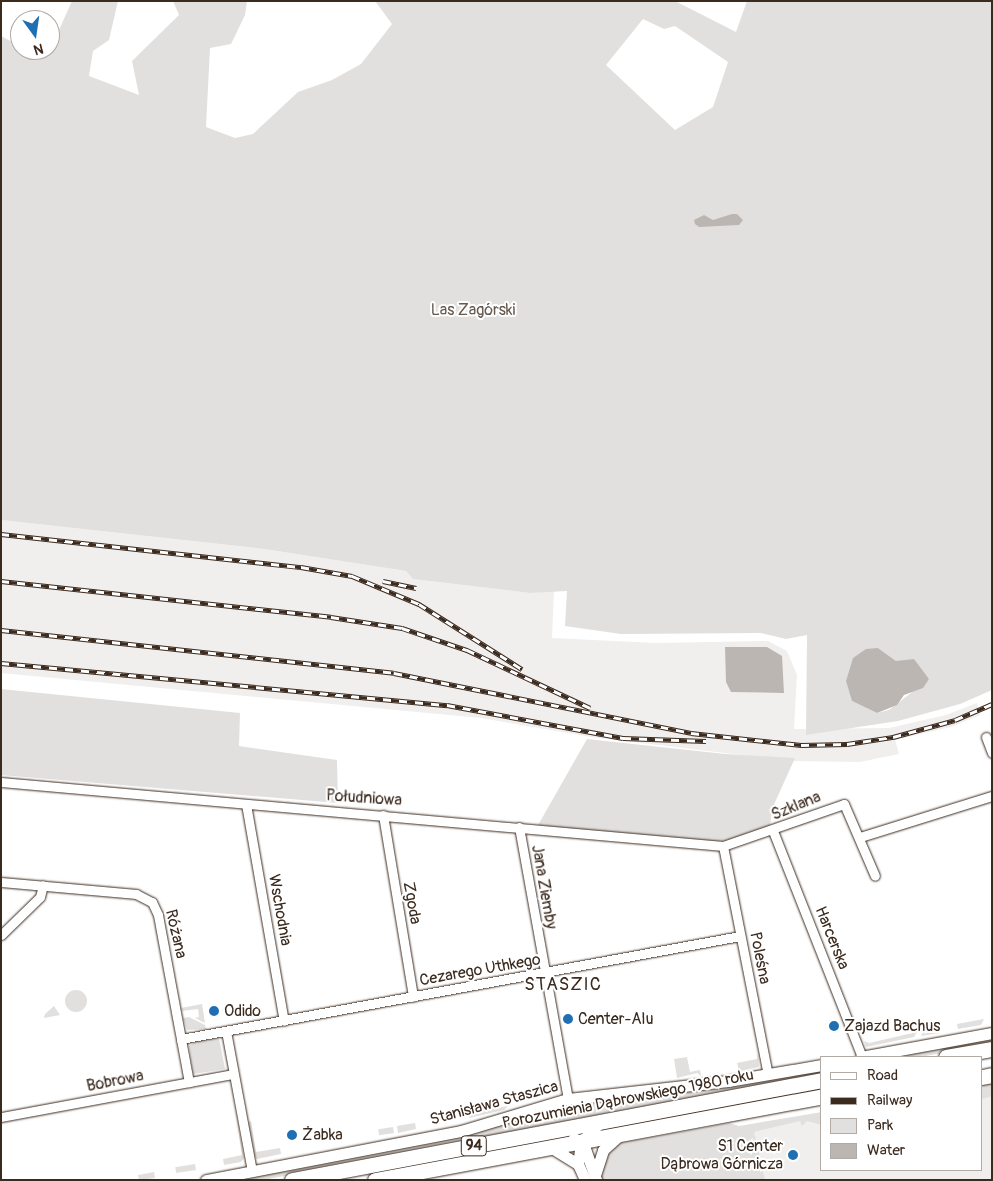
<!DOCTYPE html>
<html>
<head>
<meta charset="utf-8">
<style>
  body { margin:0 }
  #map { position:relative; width:993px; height:1181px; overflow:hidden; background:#fff; font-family:Pangolin,sans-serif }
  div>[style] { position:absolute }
  .built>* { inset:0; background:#f1efee }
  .green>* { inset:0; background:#e2e0de; transform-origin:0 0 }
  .round { border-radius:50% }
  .water>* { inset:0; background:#bcb6b3 }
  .roads { filter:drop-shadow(0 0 1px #3b2a1e) drop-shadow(0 0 1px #3b2a1e) }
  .minor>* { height:9px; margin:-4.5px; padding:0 4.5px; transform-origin:4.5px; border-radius:4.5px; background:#fff }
  .tertiary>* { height:11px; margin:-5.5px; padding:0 5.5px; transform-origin:5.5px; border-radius:5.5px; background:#fff }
  .primary>* { height:15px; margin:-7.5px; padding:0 7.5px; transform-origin:7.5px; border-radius:7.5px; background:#fff }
  .rail>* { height:4.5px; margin-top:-2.25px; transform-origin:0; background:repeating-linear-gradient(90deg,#fff 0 8px,#3b2a1e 0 16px); box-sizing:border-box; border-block:1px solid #3b2a1e }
  .dots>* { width:14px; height:14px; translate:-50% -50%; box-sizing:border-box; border:2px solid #fff; border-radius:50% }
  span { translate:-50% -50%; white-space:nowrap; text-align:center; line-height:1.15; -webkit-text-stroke:4px #fff; paint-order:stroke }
  .shield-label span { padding:1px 4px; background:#fff; border:1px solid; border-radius:4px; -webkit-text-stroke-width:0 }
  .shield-label { font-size:15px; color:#3b2a1e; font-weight:700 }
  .park-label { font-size:16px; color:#65584e }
  .street-label { font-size:16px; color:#3b2a1e }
  .poi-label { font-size:16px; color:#3b2a1e }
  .left { translate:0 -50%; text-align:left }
  .right { translate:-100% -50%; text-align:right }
  .neighbourhood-label { font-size:18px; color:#3b2a1e; letter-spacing:1px }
  .frame { position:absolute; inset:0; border:2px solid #3b2a1e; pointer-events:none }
  .legend { position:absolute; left:820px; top:1056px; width:162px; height:115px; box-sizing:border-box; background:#fff; border:1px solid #b1aaa5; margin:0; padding:6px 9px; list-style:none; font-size:15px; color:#3b2a1e }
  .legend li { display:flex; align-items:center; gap:10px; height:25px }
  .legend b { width:25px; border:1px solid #b1aaa5 }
  .north { position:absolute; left:10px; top:10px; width:50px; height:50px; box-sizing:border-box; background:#fff; border:1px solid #b1aaa5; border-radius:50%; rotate:166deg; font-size:14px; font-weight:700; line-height:20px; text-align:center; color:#3b2a1e }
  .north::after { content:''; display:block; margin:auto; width:18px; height:22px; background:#1f6fb2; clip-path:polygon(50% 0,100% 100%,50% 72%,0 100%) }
</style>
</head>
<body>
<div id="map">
  <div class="built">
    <i style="clip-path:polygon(1px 520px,264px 549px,406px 571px,414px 579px,530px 593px,554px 591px,552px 638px,655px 643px,768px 641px,787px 651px,797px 675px,794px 729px,889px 728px,946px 715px,977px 703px,980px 715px,951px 727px,895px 740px,899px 754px,860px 762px,790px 761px,591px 737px,481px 718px,1px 673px)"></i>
    <i style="clip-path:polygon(992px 1082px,992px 1180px,762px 1180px,749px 1129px,822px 1116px,822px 1170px,982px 1170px,982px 1084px)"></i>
  </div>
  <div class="green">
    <i style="clip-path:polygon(evenodd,72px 1px,118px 1px,109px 40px,93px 51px,89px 76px,139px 95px,132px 61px,179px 15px,173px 1px,247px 1px,245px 15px,231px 44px,210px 48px,206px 127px,235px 138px,253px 134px,298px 92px,332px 80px,361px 64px,392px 24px,375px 1px,675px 1px,736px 32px,747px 1px,992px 1px,992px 690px,960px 704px,898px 721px,806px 735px,807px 635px,786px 639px,761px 633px,621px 634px,565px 626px,567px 591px,530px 593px,413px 579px,406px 571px,264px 549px,1px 520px,1px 36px,20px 46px,20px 50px,42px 59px,50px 50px,72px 1px,643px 19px,664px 29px,675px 26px,728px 62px,713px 107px,675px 130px,606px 65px,643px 19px,72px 1px,878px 648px,896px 661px,921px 670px,929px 679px,889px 710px,877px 713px,852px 701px,878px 648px)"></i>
    <i style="clip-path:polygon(1px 689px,240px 713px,239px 746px,337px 760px,338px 803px,1px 775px)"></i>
    <i style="clip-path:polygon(587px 739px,725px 754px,795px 758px,772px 809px,770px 827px,724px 842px,537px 827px)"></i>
    <i class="round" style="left:65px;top:990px;width:22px;height:22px"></i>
    <i style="clip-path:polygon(202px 1004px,205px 1023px,195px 1018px,199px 1017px,198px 1009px,182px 1011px,181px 1008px)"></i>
    <i style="clip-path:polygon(54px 1006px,60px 1015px,44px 1018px,45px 1014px)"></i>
    <i style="clip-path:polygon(189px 1017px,205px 1025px,206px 1029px,187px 1030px,183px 1018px)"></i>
    <i style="clip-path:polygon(984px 1019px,981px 1025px,958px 1029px,957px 1024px)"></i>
    <i style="clip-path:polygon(931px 1027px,940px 1033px,921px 1036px,924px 1030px)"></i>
    <i style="clip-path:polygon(917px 1032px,914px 1037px,866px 1047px,864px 1041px,869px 1043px)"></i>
    <i style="clip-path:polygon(992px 1037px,992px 1044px,976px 1047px,920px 1057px,883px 1057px)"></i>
    <i style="clip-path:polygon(219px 1038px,225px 1069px,193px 1074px,189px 1046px,197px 1041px)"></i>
    <i style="clip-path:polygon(758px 1053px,759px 1067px,739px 1071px,737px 1063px,757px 1059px)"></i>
    <i style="clip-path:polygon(687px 1057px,690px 1072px,700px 1070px,701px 1076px,697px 1073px,677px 1078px,674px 1059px)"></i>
    <i style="clip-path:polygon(822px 1069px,822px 1075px,263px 1180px,229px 1180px,471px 1134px,577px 1102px,613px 1098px,613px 1101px,626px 1102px,667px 1095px,668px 1092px)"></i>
    <i style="clip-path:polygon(992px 1080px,992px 1096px,982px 1099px,982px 1082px)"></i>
    <i style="clip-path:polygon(508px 1106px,504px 1110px,469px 1118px,469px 1113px)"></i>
    <i style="clip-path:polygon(822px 1112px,822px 1125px,807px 1121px,802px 1126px,800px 1121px,754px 1132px,765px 1180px,601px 1180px,602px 1158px,620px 1143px,729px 1123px,739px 1126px)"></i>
    <i style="clip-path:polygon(236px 1114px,244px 1158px,241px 1162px,224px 1165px,223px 1159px,242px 1155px)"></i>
    <i style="clip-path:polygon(251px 1121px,256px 1152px,280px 1148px,281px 1154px,257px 1159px,254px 1156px,248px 1122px)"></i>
    <i style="clip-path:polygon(415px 1123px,416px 1129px,398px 1133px,397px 1126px)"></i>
    <i style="left:393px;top:1127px;width:6px;height:15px;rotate:81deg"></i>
    <i style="left:195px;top:1164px;width:6px;height:20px;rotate:81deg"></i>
    <i style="clip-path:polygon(154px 1172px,155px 1178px,139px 1180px,138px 1175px)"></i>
  </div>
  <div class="water">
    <i style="clip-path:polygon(732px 214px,737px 214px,743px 220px,739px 225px,699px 227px,695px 224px,694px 220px,704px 215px,713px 220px)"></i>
    <i style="clip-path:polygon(725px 647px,767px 647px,782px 656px,784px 693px,731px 692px,726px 682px)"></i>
    <i style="clip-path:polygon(878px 648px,896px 661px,914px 659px,929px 679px,923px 688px,904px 695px,897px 705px,877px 713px,852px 701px,846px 681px,853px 658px,866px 649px)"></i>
  </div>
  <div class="roads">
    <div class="minor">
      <i style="left:986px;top:737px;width:17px;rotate:69deg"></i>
      <i style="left:1px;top:782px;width:725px;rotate:5.07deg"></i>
      <i style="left:723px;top:846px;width:128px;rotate:-19.1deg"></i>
      <i style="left:844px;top:804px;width:78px;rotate:66.7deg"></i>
      <i style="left:246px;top:804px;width:220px;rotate:80.1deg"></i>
      <i style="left:383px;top:815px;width:184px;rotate:80.6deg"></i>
      <i style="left:519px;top:827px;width:276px;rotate:79.8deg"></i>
      <i style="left:773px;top:831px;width:243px;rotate:68.5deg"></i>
      <i style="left:860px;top:837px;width:138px;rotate:-17.3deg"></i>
      <i style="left:723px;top:846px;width:233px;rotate:78.9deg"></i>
      <i style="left:1px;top:882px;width:136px;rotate:5.1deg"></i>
      <i style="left:136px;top:894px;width:18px;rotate:27deg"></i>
      <i style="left:152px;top:902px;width:14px;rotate:65deg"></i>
      <i style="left:158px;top:915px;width:170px;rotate:79.5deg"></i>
      <i style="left:1px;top:935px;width:54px;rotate:-44.3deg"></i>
      <i style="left:40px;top:897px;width:12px;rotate:-76deg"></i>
      <i style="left:226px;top:1031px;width:142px;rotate:79.5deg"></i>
      <i style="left:181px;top:1039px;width:568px;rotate:-10.44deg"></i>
      <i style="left:1px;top:1117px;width:236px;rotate:-10.5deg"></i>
    </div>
    <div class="tertiary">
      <i style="left:861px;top:1057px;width:133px;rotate:-10.4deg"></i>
      <i style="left:574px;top:1138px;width:16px;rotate:45deg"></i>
      <i style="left:585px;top:1149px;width:33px;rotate:70deg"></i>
      <i style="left:552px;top:1148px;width:31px;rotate:32deg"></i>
      <i style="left:578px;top:1164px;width:17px;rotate:66deg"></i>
      <i style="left:578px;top:1164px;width:22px;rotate:-82deg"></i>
      <i style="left:581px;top:1142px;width:28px;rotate:-46deg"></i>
      <i style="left:595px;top:1175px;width:26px;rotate:-72deg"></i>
      <i style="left:603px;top:1150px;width:24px;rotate:-42deg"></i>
      <i style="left:206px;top:1180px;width:260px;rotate:-10.9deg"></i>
      <i style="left:461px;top:1131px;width:112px;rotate:-16.7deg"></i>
      <i style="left:568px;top:1099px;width:161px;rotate:-6.4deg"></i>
      <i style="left:728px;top:1081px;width:95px;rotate:-9.7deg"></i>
    </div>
    <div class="primary">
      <i style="left:946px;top:1057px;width:47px;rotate:-9.9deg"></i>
      <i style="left:982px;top:1077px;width:10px;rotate:-11deg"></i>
      <i style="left:292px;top:1180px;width:539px;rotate:-10.68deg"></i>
      <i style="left:375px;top:1180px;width:455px;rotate:-10.6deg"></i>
    </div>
  </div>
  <div class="rail">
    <i style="left:1px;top:534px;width:302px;rotate:6.3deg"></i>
    <i style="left:301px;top:567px;width:52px;rotate:10deg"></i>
    <i style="left:352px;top:576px;width:73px;rotate:22.7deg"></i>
    <i style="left:419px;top:604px;width:122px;rotate:32.3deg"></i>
    <i style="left:1px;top:581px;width:332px;rotate:6.2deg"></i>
    <i style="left:331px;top:617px;width:72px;rotate:8.8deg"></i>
    <i style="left:402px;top:628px;width:69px;rotate:18.7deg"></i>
    <i style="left:467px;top:650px;width:136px;rotate:25.2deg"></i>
    <i style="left:383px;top:581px;width:34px;rotate:12deg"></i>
    <i style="left:1px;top:630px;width:395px;rotate:6.2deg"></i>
    <i style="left:394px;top:673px;width:303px;rotate:11.4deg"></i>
    <i style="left:691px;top:733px;width:111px;rotate:6.2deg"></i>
    <i style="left:801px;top:745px;width:46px;rotate:-1.2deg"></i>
    <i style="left:847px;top:744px;width:47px;rotate:-8.7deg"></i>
    <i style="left:893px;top:737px;width:64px;rotate:-15.3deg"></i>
    <i style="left:955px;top:720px;width:40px;rotate:-23.4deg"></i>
    <i style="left:1px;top:663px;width:448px;rotate:5.4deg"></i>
    <i style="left:447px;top:705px;width:179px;rotate:10.6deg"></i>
    <i style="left:623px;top:738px;width:83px;rotate:2.1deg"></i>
  </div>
  <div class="dots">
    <i style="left:214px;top:1011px;background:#1f6fb2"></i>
    <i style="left:568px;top:1019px;background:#1f6fb2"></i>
    <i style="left:834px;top:1026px;background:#1f6fb2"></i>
    <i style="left:292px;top:1135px;background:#1f6fb2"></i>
    <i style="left:793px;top:1155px;background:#1f6fb2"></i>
  </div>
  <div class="shield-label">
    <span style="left:474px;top:1146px">94</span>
  </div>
  <div class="park-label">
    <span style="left:473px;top:310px">Las Zagórski</span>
  </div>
  <div class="street-label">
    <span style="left:364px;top:798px;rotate:4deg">Południowa</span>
    <span style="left:796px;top:806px;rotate:-22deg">Szklana</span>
    <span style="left:544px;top:887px;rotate:80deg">Jana Ziemby</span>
    <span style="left:412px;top:903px;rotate:80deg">Zgoda</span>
    <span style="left:280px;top:910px;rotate:80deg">Wschodnia</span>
    <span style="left:176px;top:934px;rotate:77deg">Różana</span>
    <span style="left:832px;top:938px;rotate:68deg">Harcerska</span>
    <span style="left:760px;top:958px;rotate:79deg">Poleśna</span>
    <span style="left:480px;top:970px;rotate:-10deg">Cezarego Uthkego</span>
    <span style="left:115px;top:1081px;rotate:-11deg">Bobrowa</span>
    <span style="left:628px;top:1099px;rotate:-11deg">Porozumienia Dąbrowskiego 1980 roku</span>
    <span style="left:494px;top:1103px;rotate:-15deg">Stanisława Staszica</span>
  </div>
  <div class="poi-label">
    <span class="left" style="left:224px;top:1011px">Odido</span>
    <span class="left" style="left:578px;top:1019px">Center-Alu</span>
    <span class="left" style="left:844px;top:1026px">Zajazd Bachus</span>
    <span class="left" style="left:302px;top:1135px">Żabka</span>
    <span class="right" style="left:783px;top:1155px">S1 Center<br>Dąbrowa Górnicza</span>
  </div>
  <div class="neighbourhood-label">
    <span style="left:563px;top:985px">STASZIC</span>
  </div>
  <div class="frame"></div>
  <ul class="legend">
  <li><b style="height:6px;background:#fff"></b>Road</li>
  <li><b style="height:6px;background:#3b2a1e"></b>Railway</li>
  <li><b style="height:14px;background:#e2e0de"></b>Park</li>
  <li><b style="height:14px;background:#bcb6b3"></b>Water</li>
  </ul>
  <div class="north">N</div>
</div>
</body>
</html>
